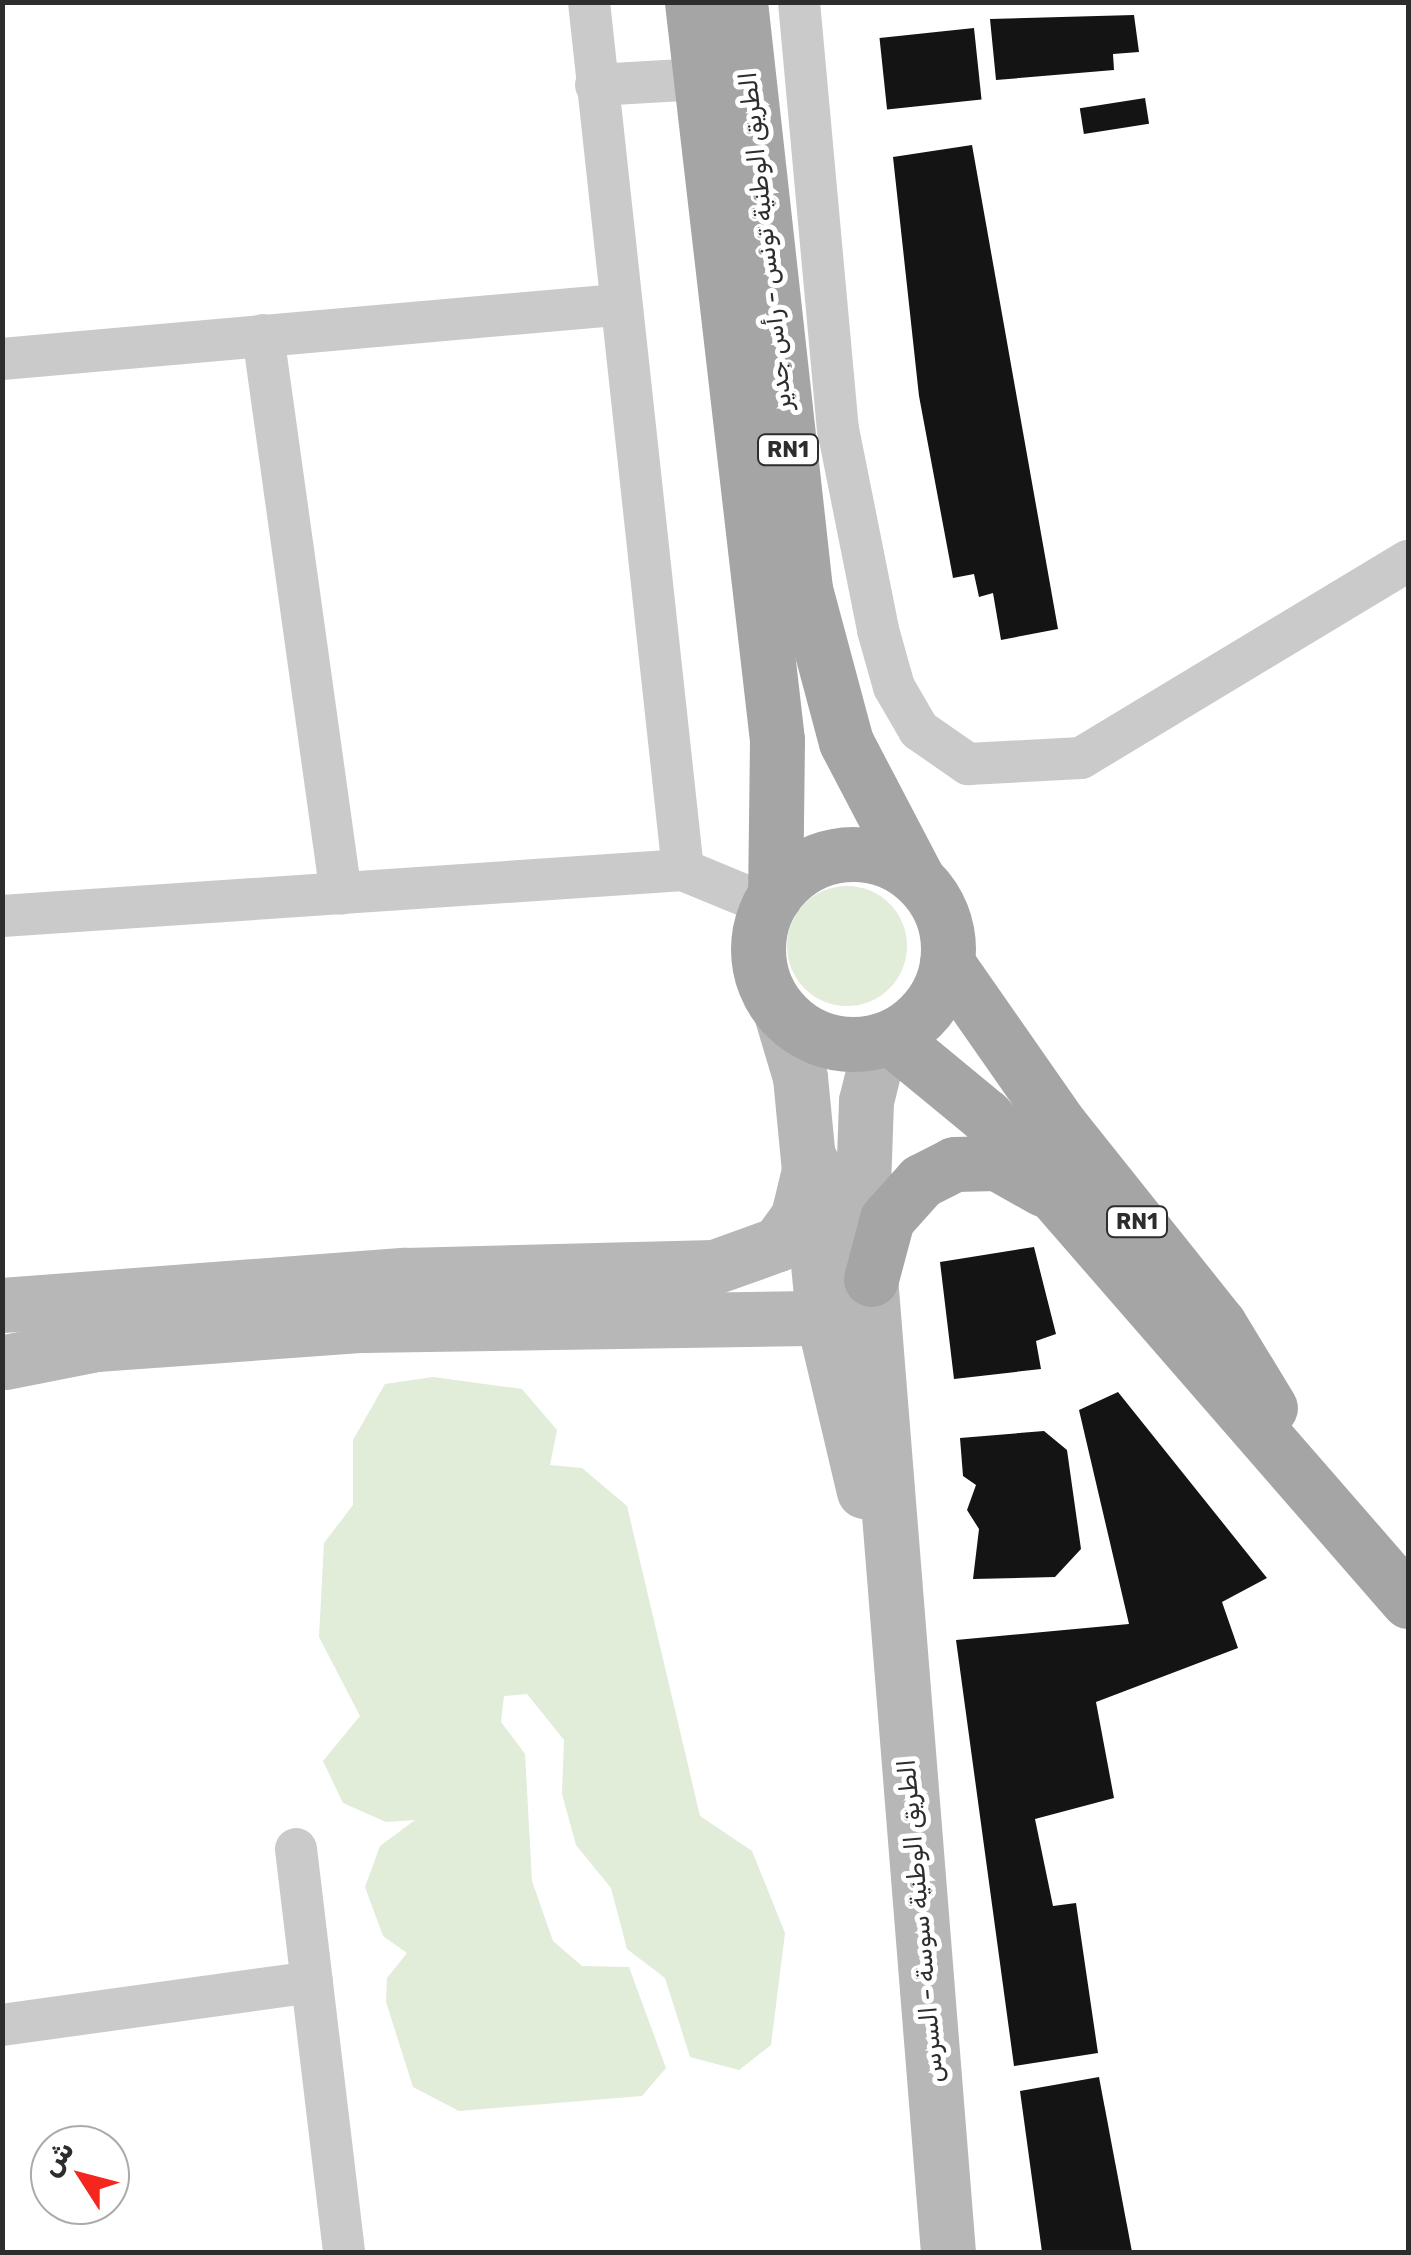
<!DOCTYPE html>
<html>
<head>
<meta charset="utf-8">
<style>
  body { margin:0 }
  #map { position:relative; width:1411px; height:2255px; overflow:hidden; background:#fff; font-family:Rubik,Vazirmatn,sans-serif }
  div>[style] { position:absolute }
  .green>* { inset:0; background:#e1ecd9 }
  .round { border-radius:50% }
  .building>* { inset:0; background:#141414; transform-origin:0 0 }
  .street>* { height:42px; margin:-21px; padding:0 21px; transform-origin:21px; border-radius:21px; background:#cacaca }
  .secondary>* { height:55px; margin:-27.5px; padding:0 27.5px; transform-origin:27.5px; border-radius:27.5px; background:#b7b7b7 }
  .primary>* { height:55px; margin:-27.5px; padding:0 27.5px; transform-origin:27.5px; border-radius:27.5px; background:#a5a5a5 }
  .primary>.ring { margin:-27.5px; padding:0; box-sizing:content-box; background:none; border:55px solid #a5a5a5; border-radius:50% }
  span { translate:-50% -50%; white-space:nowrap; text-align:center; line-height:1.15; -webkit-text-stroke:10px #fff; paint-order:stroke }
  .shield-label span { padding:2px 8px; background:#fff; border:2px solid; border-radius:8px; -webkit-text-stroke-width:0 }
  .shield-label { font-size:22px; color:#2d2d2d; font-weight:700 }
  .street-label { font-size:25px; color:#2d2d2d }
  .frame { position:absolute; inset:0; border:5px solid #2d2d2d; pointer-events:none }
  .north { position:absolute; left:30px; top:2125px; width:100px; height:100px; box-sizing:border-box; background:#fff; border:2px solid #ababab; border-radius:50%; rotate:306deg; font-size:28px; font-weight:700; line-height:40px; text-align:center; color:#2d2d2d }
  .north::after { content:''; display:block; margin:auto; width:35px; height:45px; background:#f5261e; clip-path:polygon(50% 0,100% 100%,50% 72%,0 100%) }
</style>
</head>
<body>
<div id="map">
  <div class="green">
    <i class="round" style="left:787px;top:886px;width:120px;height:120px"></i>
    <i style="clip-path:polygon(433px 1377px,522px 1389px,557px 1430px,550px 1465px,582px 1468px,627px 1506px,700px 1816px,752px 1851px,785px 1933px,771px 2045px,739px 2070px,690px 2057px,665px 1978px,627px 1949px,611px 1888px,576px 1845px,562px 1794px,564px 1740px,527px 1694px,504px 1696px,501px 1722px,525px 1754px,532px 1881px,553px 1941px,582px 1966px,629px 1967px,666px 2068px,642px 2096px,459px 2111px,413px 2087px,386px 2002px,387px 1978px,407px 1953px,383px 1936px,365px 1887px,380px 1846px,415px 1820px,386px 1822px,343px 1803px,323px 1761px,360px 1716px,319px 1637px,324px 1543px,353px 1505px,353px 1440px,385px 1384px)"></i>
  </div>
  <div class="building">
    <i style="clip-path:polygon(1134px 15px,1139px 52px,1113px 54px,1114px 70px,996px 80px,990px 19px)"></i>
    <i style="left:974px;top:28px;width:72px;height:95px;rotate:84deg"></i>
    <i style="left:1145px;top:98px;width:26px;height:66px;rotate:81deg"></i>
    <i style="clip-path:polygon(972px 145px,1058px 629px,1001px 640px,993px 593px,979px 597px,974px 574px,953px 578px,919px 396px,893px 157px)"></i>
    <i style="clip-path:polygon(1034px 1247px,1056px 1334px,1036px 1341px,1041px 1369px,954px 1379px,940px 1262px)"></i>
    <i style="clip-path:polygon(1118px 1392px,1267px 1578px,1222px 1602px,1238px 1648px,1096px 1702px,1114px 1798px,1035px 1819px,1053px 1906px,1076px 1903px,1098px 2053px,1014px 2066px,956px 1640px,1129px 1624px,1079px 1410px)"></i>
    <i style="clip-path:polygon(1044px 1431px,1067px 1450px,1081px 1549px,1055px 1577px,973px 1579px,979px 1529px,967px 1510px,976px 1485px,963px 1476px,960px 1438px)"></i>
    <i style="clip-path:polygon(1099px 2077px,1132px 2252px,1042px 2252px,1020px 2091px)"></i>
  </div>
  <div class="street">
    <i style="left:589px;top:2px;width:873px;rotate:83.82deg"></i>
    <i style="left:799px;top:2px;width:429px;rotate:84.8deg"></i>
    <i style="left:838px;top:429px;width:205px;rotate:78.7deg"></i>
    <i style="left:878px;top:630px;width:59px;rotate:74.3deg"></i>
    <i style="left:894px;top:687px;width:50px;rotate:59.8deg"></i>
    <i style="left:919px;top:730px;width:60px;rotate:34.8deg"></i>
    <i style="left:968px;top:764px;width:113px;rotate:-3deg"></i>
    <i style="left:1081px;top:758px;width:382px;rotate:-31.1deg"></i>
    <i style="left:596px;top:85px;width:104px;rotate:-3.3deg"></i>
    <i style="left:263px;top:335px;width:564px;rotate:82.06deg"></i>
    <i style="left:2px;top:359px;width:615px;rotate:-5.03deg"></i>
    <i style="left:2px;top:916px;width:683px;rotate:-3.86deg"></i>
    <i style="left:683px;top:870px;width:92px;rotate:22.4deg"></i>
    <i style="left:296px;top:1849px;width:406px;rotate:83.2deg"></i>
    <i style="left:2px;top:2025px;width:313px;rotate:-7.9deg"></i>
  </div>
  <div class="secondary">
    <i style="left:780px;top:1010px;width:70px;rotate:73.4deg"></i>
    <i style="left:800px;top:1077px;width:242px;rotate:84.5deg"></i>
    <i style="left:823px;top:1318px;width:178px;rotate:76.7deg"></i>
    <i style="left:881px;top:1040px;width:63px;rotate:103.8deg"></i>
    <i style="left:866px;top:1101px;width:88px;rotate:92deg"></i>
    <i style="left:863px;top:1189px;width:1066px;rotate:85.43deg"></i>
    <i style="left:2px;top:1305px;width:404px;rotate:-4.3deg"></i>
    <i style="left:405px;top:1275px;width:309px;rotate:-1.5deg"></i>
    <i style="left:714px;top:1267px;width:68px;rotate:-19.8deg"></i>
    <i style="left:778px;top:1244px;width:34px;rotate:-54deg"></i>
    <i style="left:798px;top:1216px;width:56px;rotate:-76.5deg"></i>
    <i style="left:5px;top:1362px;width:93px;rotate:-11.2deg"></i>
    <i style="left:96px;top:1344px;width:267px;rotate:-4.1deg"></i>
    <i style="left:362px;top:1325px;width:461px;rotate:-0.9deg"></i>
    <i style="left:823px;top:1318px;width:42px;rotate:-26.6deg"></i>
    <i style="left:861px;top:1299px;width:22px;rotate:-63deg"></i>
  </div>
  <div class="primary">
    <i style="left:692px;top:2px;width:743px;rotate:83.43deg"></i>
    <i style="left:777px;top:740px;width:155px;rotate:90.7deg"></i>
    <i style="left:740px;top:2px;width:591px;rotate:83.68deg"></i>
    <i style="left:805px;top:589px;width:158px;rotate:75deg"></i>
    <i style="left:846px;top:742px;width:151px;rotate:62.4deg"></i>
    <i class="ring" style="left:758px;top:854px;width:135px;height:135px"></i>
    <i style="left:947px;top:963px;width:198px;rotate:55.1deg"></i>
    <i style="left:1060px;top:1125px;width:255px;rotate:51.4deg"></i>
    <i style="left:1219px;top:1324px;width:98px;rotate:58.7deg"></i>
    <i style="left:890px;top:1037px;width:124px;rotate:39.5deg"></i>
    <i style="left:986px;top:1116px;width:643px;rotate:48.97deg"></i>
    <i style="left:871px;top:1279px;width:62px;rotate:-75.1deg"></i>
    <i style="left:887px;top:1219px;width:51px;rotate:-48.2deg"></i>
    <i style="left:921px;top:1181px;width:37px;rotate:-27deg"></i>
    <i style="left:954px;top:1164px;width:43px;rotate:-1.3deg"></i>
    <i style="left:997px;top:1163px;width:53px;rotate:29.5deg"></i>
  </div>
  <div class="shield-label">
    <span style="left:788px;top:450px">RN1</span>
    <span style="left:1137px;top:1222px">RN1</span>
  </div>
  <div class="street-label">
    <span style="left:766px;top:241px;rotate:-96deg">الطريق الوطنية تونس - رأس جدير</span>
    <span style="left:921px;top:1921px;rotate:-95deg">الطريق الوطنية سوسة - السرس</span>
  </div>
  <div class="frame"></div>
  <div class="north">ش</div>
</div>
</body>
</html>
